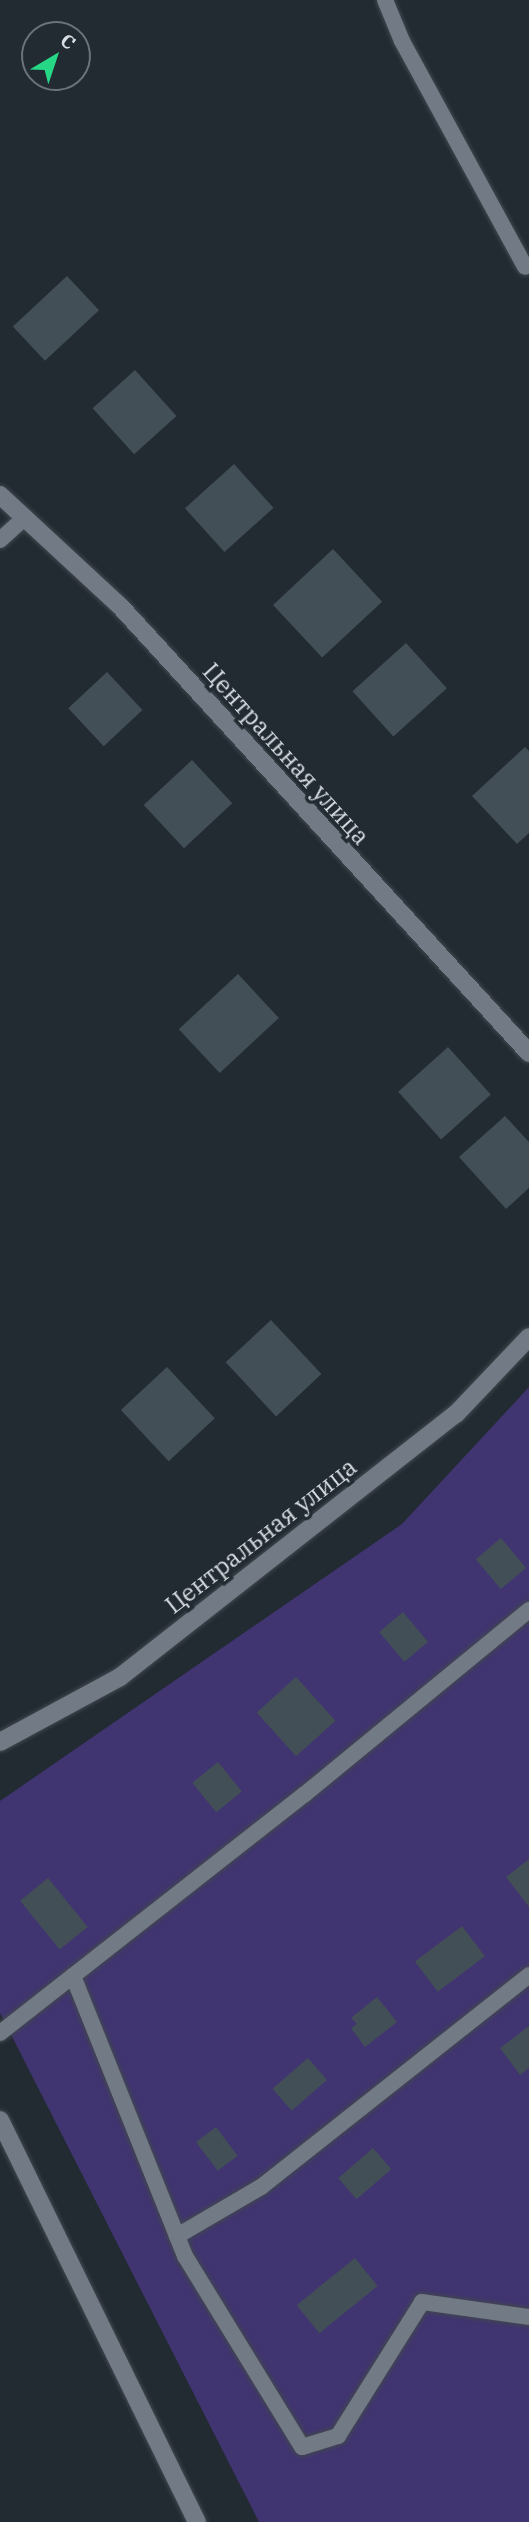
<!DOCTYPE html>
<html>
<head>
<meta charset="utf-8">
<style>
  body { margin:0 }
  #map { position:relative; width:529px; height:2522px; overflow:hidden; background:#222a32; font-family:"IBM Plex Serif",serif }
  div>[style] { position:absolute }
  .green>* { inset:0; background:#403570 }
  .building>* { inset:0; background:#434f56; transform-origin:0 0 }
  .roads { filter:drop-shadow(0 0 2px #41474e) drop-shadow(0 0 2px #41474e) }
  .service>* { height:16px; margin:-8px; padding:0 8px; transform-origin:8px; border-radius:8px; background:#727b85 }
  .minor>* { height:18px; margin:-9px; padding:0 9px; transform-origin:9px; border-radius:9px; background:#727b85 }
  .tertiary>* { height:18px; margin:-9px; padding:0 9px; transform-origin:9px; border-radius:9px; background:#727b85 }
  span { translate:-50% -50%; white-space:nowrap; text-align:center; line-height:1.15; -webkit-text-stroke:7px #222a32; paint-order:stroke }
  .street-label { font-size:24px; color:#d9dee3 }
  .north { position:absolute; left:21px; top:21px; width:70px; height:70px; box-sizing:border-box; background:#222a32; border:2px solid #6b7279; border-radius:50%; rotate:39deg; font-size:19px; font-weight:700; line-height:28px; text-align:center; color:#d9dee3 }
  .north::after { content:''; display:block; margin:auto; width:24px; height:32px; background:#26d886; clip-path:polygon(50% 0,100% 100%,50% 72%,0 100%) }
</style>
</head>
<body>
<div id="map">
  <div class="green">
    <i style="clip-path:polygon(529px 1387px,529px 2522px,259px 2522px,0 2013px,0 1801px,402px 1524px)"></i>
  </div>
  <div class="building">
    <i style="left:67px;top:276px;width:47px;height:74px;rotate:47deg"></i>
    <i style="left:135px;top:370px;width:62px;height:57px;rotate:48deg"></i>
    <i style="left:234px;top:464px;width:59px;height:66px;rotate:48deg"></i>
    <i style="left:333px;top:549px;width:72px;height:82px;rotate:47deg"></i>
    <i style="left:406px;top:643px;width:61px;height:72px;rotate:48deg"></i>
    <i style="left:107px;top:672px;width:52px;height:53px;rotate:47deg"></i>
    <i style="clip-path:polygon(525px 747px,529px 751px,529px 833px,517px 844px,472px 796px)"></i>
    <i style="left:192px;top:760px;width:59px;height:66px;rotate:47deg"></i>
    <i style="left:238px;top:974px;width:60px;height:81px;rotate:47deg"></i>
    <i style="left:448px;top:1047px;width:64px;height:67px;rotate:48deg"></i>
    <i style="clip-path:polygon(505px 1116px,529px 1142px,529px 1188px,506px 1209px,459px 1157px)"></i>
    <i style="left:271px;top:1320px;width:74px;height:62px;rotate:47deg"></i>
    <i style="left:167px;top:1367px;width:70px;height:63px;rotate:47deg"></i>
    <i style="left:501px;top:1538px;width:39px;height:33px;rotate:50deg"></i>
    <i style="left:403px;top:1612px;width:39px;height:31px;rotate:50deg"></i>
    <i style="left:296px;top:1677px;width:59px;height:53px;rotate:48deg"></i>
    <i style="left:218px;top:1762px;width:38px;height:33px;rotate:51deg"></i>
    <i style="clip-path:polygon(529px 1859px,529px 1907px,506px 1877px)"></i>
    <i style="left:48px;top:1878px;width:63px;height:36px;rotate:51deg"></i>
    <i style="left:462px;top:1926px;width:38px;height:59px;rotate:53deg"></i>
    <i style="clip-path:polygon(377px 1997px,397px 2022px,365px 2047px,351px 2028px,357px 2024px,351px 2018px)"></i>
    <i style="clip-path:polygon(529px 2026px,529px 2068px,520px 2075px,500px 2048px)"></i>
    <i style="left:308px;top:2058px;width:29px;height:47px;rotate:49deg"></i>
    <i style="left:216px;top:2127px;width:36px;height:25px;rotate:53deg"></i>
    <i style="left:373px;top:2148px;width:28px;height:46px;rotate:49deg"></i>
    <i style="left:355px;top:2258px;width:36px;height:75px;rotate:51deg"></i>
  </div>
  <div class="roads">
    <div class="service">
      <i style="left:385px;top:0;width:44px;rotate:67.5deg"></i>
      <i style="left:402px;top:41px;width:257px;rotate:61.4deg"></i>
      <i style="left:0;top:540px;width:30px;rotate:-42deg"></i>
      <i style="left:73px;top:1976px;width:302px;rotate:68.2deg"></i>
      <i style="left:185px;top:2256px;width:224px;rotate:58.5deg"></i>
      <i style="left:302px;top:2447px;width:38px;rotate:-17deg"></i>
      <i style="left:338px;top:2436px;width:158px;rotate:-57.9deg"></i>
      <i style="left:422px;top:2302px;width:108px;rotate:8deg"></i>
      <i style="left:0;top:2033px;width:387px;rotate:-38.1deg"></i>
      <i style="left:305px;top:1794px;width:290px;rotate:-39.4deg"></i>
      <i style="left:177px;top:2236px;width:97px;rotate:-30.3deg"></i>
      <i style="left:261px;top:2187px;width:342px;rotate:-38.3deg"></i>
    </div>
    <div class="minor">
      <i style="left:0;top:495px;width:163px;rotate:42.8deg"></i>
      <i style="left:120px;top:606px;width:606px;rotate:47.54deg"></i>
      <i style="left:0;top:1742px;width:136px;rotate:-28.4deg"></i>
      <i style="left:120px;top:1677px;width:427px;rotate:-38.1deg"></i>
      <i style="left:456px;top:1414px;width:106px;rotate:-46.5deg"></i>
    </div>
    <div class="tertiary">
      <i style="left:0;top:2120px;width:448px;rotate:63.9deg"></i>
    </div>
  </div>
  <div class="street-label">
    <span style="left:286px;top:754px;rotate:48deg">Центральная улица</span>
    <span style="left:261px;top:1536px;rotate:-38deg">Центральная улица</span>
  </div>
  <div class="north">С</div>
</div>
</body>
</html>
